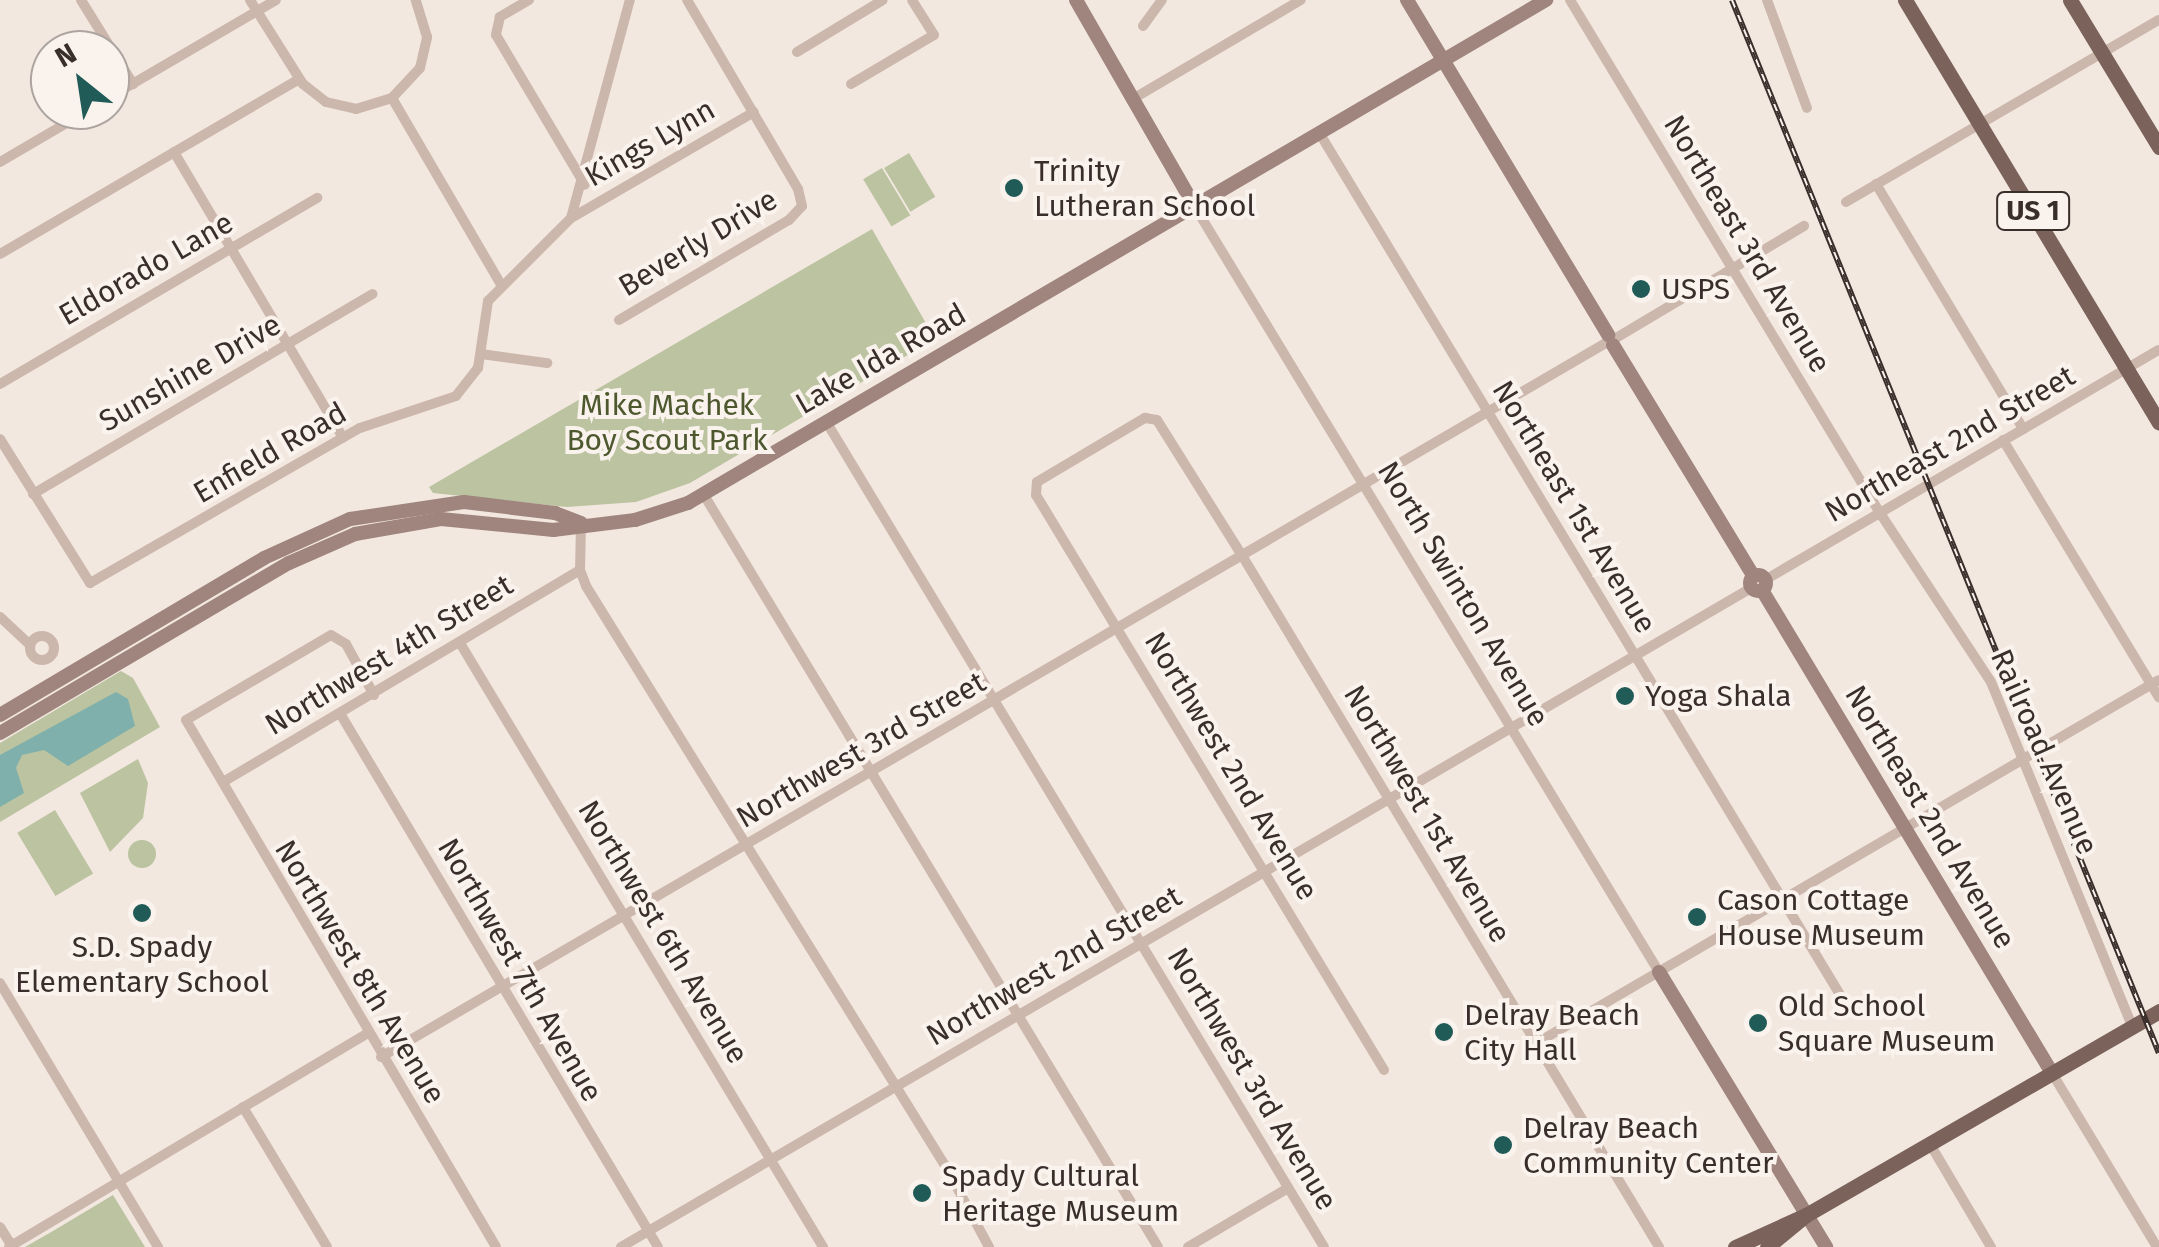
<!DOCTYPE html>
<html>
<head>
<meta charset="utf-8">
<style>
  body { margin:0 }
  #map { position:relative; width:2159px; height:1247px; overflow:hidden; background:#f3e8e0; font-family:"Fira Sans",sans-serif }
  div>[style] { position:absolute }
  .green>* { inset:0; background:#bbc3a0; transform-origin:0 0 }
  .round { border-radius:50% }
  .water>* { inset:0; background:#7fb0ac }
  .street>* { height:10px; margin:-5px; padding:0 5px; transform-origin:5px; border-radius:5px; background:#ccb7ac }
  .street>.ring { margin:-5px; padding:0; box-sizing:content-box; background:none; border:10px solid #ccb7ac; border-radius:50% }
  .secondary>* { height:14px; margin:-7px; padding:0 7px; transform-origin:7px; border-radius:7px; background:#9f857d }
  .secondary>.ring { margin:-7px; padding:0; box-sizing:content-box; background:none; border:14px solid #9f857d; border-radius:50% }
  .primary>* { height:15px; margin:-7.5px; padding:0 7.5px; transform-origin:7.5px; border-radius:7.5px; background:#7b635c }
  .rail>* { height:6px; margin-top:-3px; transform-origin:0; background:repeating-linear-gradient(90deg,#faf3ed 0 8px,#3a2e2b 0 16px); box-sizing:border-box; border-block:2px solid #3a2e2b }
  .dots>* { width:28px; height:28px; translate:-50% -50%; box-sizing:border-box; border:5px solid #faf3ed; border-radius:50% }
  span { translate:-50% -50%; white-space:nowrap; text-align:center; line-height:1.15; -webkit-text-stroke:8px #faf3ed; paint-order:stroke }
  .shield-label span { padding:2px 8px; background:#faf3ed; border:2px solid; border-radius:8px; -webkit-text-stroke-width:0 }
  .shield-label { font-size:28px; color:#3a2e2b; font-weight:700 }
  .street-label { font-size:30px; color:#3a2e2b }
  .poi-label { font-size:30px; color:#3a2e2b }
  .left { translate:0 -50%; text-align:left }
  .park-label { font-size:30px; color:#4e582f }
  .north { position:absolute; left:30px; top:30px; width:100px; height:100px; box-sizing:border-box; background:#faf3ed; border:2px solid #ada49f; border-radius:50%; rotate:330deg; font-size:28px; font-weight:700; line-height:40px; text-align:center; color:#3a2e2b }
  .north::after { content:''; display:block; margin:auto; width:35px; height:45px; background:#205b58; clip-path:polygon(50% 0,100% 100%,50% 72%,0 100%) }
</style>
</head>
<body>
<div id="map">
  <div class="green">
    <i style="left:909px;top:153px;width:51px;height:29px;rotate:59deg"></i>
    <i style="left:882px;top:168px;width:55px;height:22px;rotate:59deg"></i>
    <i style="clip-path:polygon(872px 229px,935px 339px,690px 483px,636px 502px,567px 507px,433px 493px,429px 487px)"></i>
    <i style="clip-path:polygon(121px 671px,133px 678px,160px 727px,0 822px,0 743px)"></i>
    <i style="clip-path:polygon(138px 759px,148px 783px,143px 818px,110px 852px,80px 793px)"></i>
    <i style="left:55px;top:810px;width:74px;height:44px;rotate:59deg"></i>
    <i class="round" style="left:128px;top:840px;width:28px;height:28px"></i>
    <i style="clip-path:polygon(113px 1195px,145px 1247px,25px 1247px,53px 1231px)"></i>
  </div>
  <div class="water">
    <i style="clip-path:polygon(116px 692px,128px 699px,135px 726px,68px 766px,44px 750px,22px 755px,16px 768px,24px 793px,0 807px,0 755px)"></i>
  </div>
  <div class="street">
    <i style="left:81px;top:0;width:99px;rotate:58.2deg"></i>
    <i style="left:250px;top:0;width:99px;rotate:57.8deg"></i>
    <i style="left:303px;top:84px;width:29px;rotate:38deg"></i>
    <i style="left:326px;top:102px;width:31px;rotate:13deg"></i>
    <i style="left:356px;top:109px;width:38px;rotate:-17deg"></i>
    <i style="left:392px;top:98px;width:41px;rotate:-47deg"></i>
    <i style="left:420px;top:68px;width:32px;rotate:-77deg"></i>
    <i style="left:427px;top:37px;width:39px;rotate:-107deg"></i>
    <i style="left:529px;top:0;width:34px;rotate:150deg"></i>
    <i style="left:500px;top:17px;width:18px;rotate:103deg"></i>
    <i style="left:496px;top:35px;width:174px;rotate:59.3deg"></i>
    <i style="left:1570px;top:0;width:599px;rotate:58.86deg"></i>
    <i style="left:1880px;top:513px;width:202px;rotate:56.7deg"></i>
    <i style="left:1991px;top:682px;width:372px;rotate:67.7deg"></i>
    <i style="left:1767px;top:0;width:115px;rotate:69.7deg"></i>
    <i style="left:1143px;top:26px;width:32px;rotate:-54deg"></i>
    <i style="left:797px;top:52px;width:100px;rotate:-31.2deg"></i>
    <i style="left:851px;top:84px;width:96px;rotate:-30.6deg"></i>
    <i style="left:934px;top:35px;width:41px;rotate:-122.2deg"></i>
    <i style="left:110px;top:97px;width:192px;rotate:-30.3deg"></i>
    <i style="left:392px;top:98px;width:218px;rotate:59.7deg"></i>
    <i style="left:1131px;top:100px;width:197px;rotate:-30.5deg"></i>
    <i style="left:1320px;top:134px;width:1021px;rotate:58.86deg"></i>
    <i style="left:174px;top:152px;width:332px;rotate:59.4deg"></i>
    <i style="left:0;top:162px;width:103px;rotate:-30.3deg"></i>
    <i style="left:1876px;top:184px;width:286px;rotate:59deg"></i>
    <i style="left:1846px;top:202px;width:362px;rotate:-30.2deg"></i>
    <i style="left:1195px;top:207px;width:895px;rotate:58.76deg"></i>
    <i style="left:573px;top:217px;width:209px;rotate:-30.1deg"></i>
    <i style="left:0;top:254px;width:346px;rotate:-30.3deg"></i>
    <i style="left:619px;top:320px;width:197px;rotate:-30.5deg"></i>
    <i style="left:789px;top:220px;width:19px;rotate:-47deg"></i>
    <i style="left:802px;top:206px;width:17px;rotate:-103deg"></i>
    <i style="left:798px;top:189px;width:219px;rotate:-120.4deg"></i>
    <i style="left:1616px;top:338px;width:219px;rotate:-30.8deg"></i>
    <i style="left:481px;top:354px;width:67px;rotate:7.8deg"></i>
    <i style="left:0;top:384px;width:368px;rotate:-30.4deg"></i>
    <i style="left:827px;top:423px;width:962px;rotate:58.9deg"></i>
    <i style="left:0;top:439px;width:170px;rotate:58deg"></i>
    <i style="left:90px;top:583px;width:311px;rotate:-29.9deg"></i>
    <i style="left:360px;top:428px;width:101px;rotate:-18.4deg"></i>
    <i style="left:456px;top:396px;width:36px;rotate:-52deg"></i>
    <i style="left:478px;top:368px;width:68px;rotate:-81.5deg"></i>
    <i style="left:488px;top:301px;width:117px;rotate:-45deg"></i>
    <i style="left:571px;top:218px;width:226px;rotate:-74.9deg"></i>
    <i style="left:2003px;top:440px;width:301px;rotate:58.8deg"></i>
    <i style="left:33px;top:494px;width:394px;rotate:-30.5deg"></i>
    <i style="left:704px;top:495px;width:878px;rotate:58.88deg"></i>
    <i style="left:581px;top:524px;width:46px;rotate:91.2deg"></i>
    <i style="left:580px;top:570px;width:17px;rotate:69deg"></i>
    <i style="left:586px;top:586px;width:686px;rotate:58.23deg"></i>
    <i style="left:947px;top:1169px;width:89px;rotate:61.7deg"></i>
    <i style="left:1765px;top:580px;width:456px;rotate:-30.3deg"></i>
    <i style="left:0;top:617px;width:41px;rotate:43deg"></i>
    <i class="ring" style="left:30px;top:636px;width:14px;height:14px"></i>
    <i style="left:460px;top:643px;width:705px;rotate:58.99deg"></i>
    <i style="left:374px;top:695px;width:58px;rotate:-118.8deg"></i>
    <i style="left:346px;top:644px;width:17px;rotate:-149deg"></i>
    <i style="left:331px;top:635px;width:168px;rotate:149.6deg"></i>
    <i style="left:186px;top:720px;width:611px;rotate:59.53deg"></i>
    <i style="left:341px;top:715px;width:619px;rotate:59.21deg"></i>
    <i style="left:223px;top:782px;width:415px;rotate:-30.7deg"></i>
    <i style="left:0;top:983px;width:308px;rotate:59.1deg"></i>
    <i style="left:1535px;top:1044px;width:722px;rotate:-30.26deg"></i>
    <i style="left:381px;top:1057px;width:1418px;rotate:-30.24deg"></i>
    <i style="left:1384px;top:1070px;width:672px;rotate:-121.18deg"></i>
    <i style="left:1036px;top:495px;width:13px;rotate:-86deg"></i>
    <i style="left:1037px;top:482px;width:126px;rotate:-30.7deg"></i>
    <i style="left:1145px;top:418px;width:12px;rotate:9deg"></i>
    <i style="left:1157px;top:420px;width:162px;rotate:57.9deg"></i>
    <i style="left:1243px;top:557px;width:806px;rotate:58.91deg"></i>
    <i style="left:2052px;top:1073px;width:203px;rotate:58.9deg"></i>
    <i style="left:243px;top:1107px;width:163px;rotate:59deg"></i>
    <i style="left:1930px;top:1144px;width:120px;rotate:59.4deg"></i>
    <i style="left:0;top:1227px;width:22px;rotate:58deg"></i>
    <i style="left:9px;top:1247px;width:417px;rotate:-30.8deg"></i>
    <i style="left:621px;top:1247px;width:1308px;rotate:-30.25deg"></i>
    <i style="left:1188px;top:1247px;width:116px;rotate:-30.5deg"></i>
  </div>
  <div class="secondary">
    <i style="left:1076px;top:0;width:239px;rotate:60.1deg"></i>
    <i style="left:1407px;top:0;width:391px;rotate:59deg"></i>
    <i style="left:1613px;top:345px;width:271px;rotate:58.7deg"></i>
    <i class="ring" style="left:1750px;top:575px;width:2px;height:2px"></i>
    <i style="left:1762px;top:590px;width:563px;rotate:59.02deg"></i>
    <i style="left:0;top:715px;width:307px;rotate:-30.7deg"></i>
    <i style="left:264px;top:558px;width:94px;rotate:-24.4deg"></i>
    <i style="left:350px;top:519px;width:115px;rotate:-8.5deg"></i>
    <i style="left:464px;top:502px;width:92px;rotate:6.9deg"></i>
    <i style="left:555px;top:513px;width:28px;rotate:21deg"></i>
    <i style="left:0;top:733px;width:335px;rotate:-30.5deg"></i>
    <i style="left:289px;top:563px;width:72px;rotate:-23.7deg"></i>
    <i style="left:355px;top:534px;width:87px;rotate:-9.9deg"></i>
    <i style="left:441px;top:519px;width:113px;rotate:5.6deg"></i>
    <i style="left:553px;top:530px;width:83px;rotate:-7deg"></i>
    <i style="left:635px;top:520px;width:56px;rotate:-17.8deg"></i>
    <i style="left:688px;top:503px;width:995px;rotate:-30.38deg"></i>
    <i style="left:1659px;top:972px;width:322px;rotate:58.7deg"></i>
  </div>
  <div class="primary">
    <i style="left:1905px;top:0;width:493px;rotate:59deg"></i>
    <i style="left:2070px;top:0;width:172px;rotate:58.8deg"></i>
    <i style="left:1735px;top:1247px;width:78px;rotate:-24.3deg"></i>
    <i style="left:1767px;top:1247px;width:50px;rotate:-39.4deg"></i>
    <i style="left:1806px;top:1215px;width:408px;rotate:-30deg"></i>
  </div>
  <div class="rail">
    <i style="left:1732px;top:0;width:1136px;rotate:67.93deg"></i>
  </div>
  <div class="dots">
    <i style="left:1014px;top:188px;background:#205b58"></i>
    <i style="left:1641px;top:289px;background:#205b58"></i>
    <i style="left:1625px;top:696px;background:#205b58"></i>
    <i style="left:142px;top:913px;background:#205b58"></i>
    <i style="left:1697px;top:917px;background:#205b58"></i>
    <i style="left:1758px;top:1023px;background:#205b58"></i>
    <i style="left:1444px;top:1032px;background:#205b58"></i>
    <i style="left:1503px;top:1145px;background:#205b58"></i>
    <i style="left:922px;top:1193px;background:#205b58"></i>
  </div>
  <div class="shield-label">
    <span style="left:2033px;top:211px">US 1</span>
  </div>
  <div class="street-label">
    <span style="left:650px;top:143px;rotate:-30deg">Kings Lynn</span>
    <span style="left:698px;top:243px;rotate:-31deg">Beverly Drive</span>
    <span style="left:1747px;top:244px;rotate:59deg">Northeast 3rd Avenue</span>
    <span style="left:146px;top:269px;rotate:-30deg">Eldorado Lane</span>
    <span style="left:881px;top:359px;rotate:-30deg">Lake Ida Road</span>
    <span style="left:190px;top:373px;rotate:-30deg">Sunshine Drive</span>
    <span style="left:1950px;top:444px;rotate:-30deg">Northeast 2nd Street</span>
    <span style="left:270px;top:453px;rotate:-30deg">Enfield Road</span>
    <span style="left:1574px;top:507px;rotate:59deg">Northeast 1st Avenue</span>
    <span style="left:1463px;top:594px;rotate:59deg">North Swinton Avenue</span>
    <span style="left:389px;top:655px;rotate:-31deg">Northwest 4th Street</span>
    <span style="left:861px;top:750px;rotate:-30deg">Northwest 3rd Street</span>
    <span style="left:2044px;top:752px;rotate:66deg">Railroad Avenue</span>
    <span style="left:1231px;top:766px;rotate:59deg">Northwest 2nd Avenue</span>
    <span style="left:1427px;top:814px;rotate:59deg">Northwest 1st Avenue</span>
    <span style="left:1930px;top:817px;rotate:59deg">Northeast 2nd Avenue</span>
    <span style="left:663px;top:932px;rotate:59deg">Northwest 6th Avenue</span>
    <span style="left:1054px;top:966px;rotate:-30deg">Northwest 2nd Street</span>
    <span style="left:520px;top:970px;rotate:60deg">Northwest 7th Avenue</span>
    <span style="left:360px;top:972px;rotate:59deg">Northwest 8th Avenue</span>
    <span style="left:1252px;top:1079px;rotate:59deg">Northwest 3rd Avenue</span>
  </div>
  <div class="poi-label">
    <span class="left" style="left:1034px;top:188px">Trinity<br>Lutheran School</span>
    <span class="left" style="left:1661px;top:289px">USPS</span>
    <span class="left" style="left:1645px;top:696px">Yoga Shala</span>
    <span class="left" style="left:1717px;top:917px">Cason Cottage<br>House Museum</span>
    <span style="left:142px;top:964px">S.D. Spady<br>Elementary School</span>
    <span class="left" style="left:1778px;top:1023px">Old School<br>Square Museum</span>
    <span class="left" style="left:1464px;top:1032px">Delray Beach<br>City Hall</span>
    <span class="left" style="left:1523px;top:1145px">Delray Beach<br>Community Center</span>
    <span class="left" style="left:942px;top:1193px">Spady Cultural<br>Heritage Museum</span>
  </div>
  <div class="park-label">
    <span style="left:667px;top:422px">Mike Machek<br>Boy Scout Park</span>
  </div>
  <div class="north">N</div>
</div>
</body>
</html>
